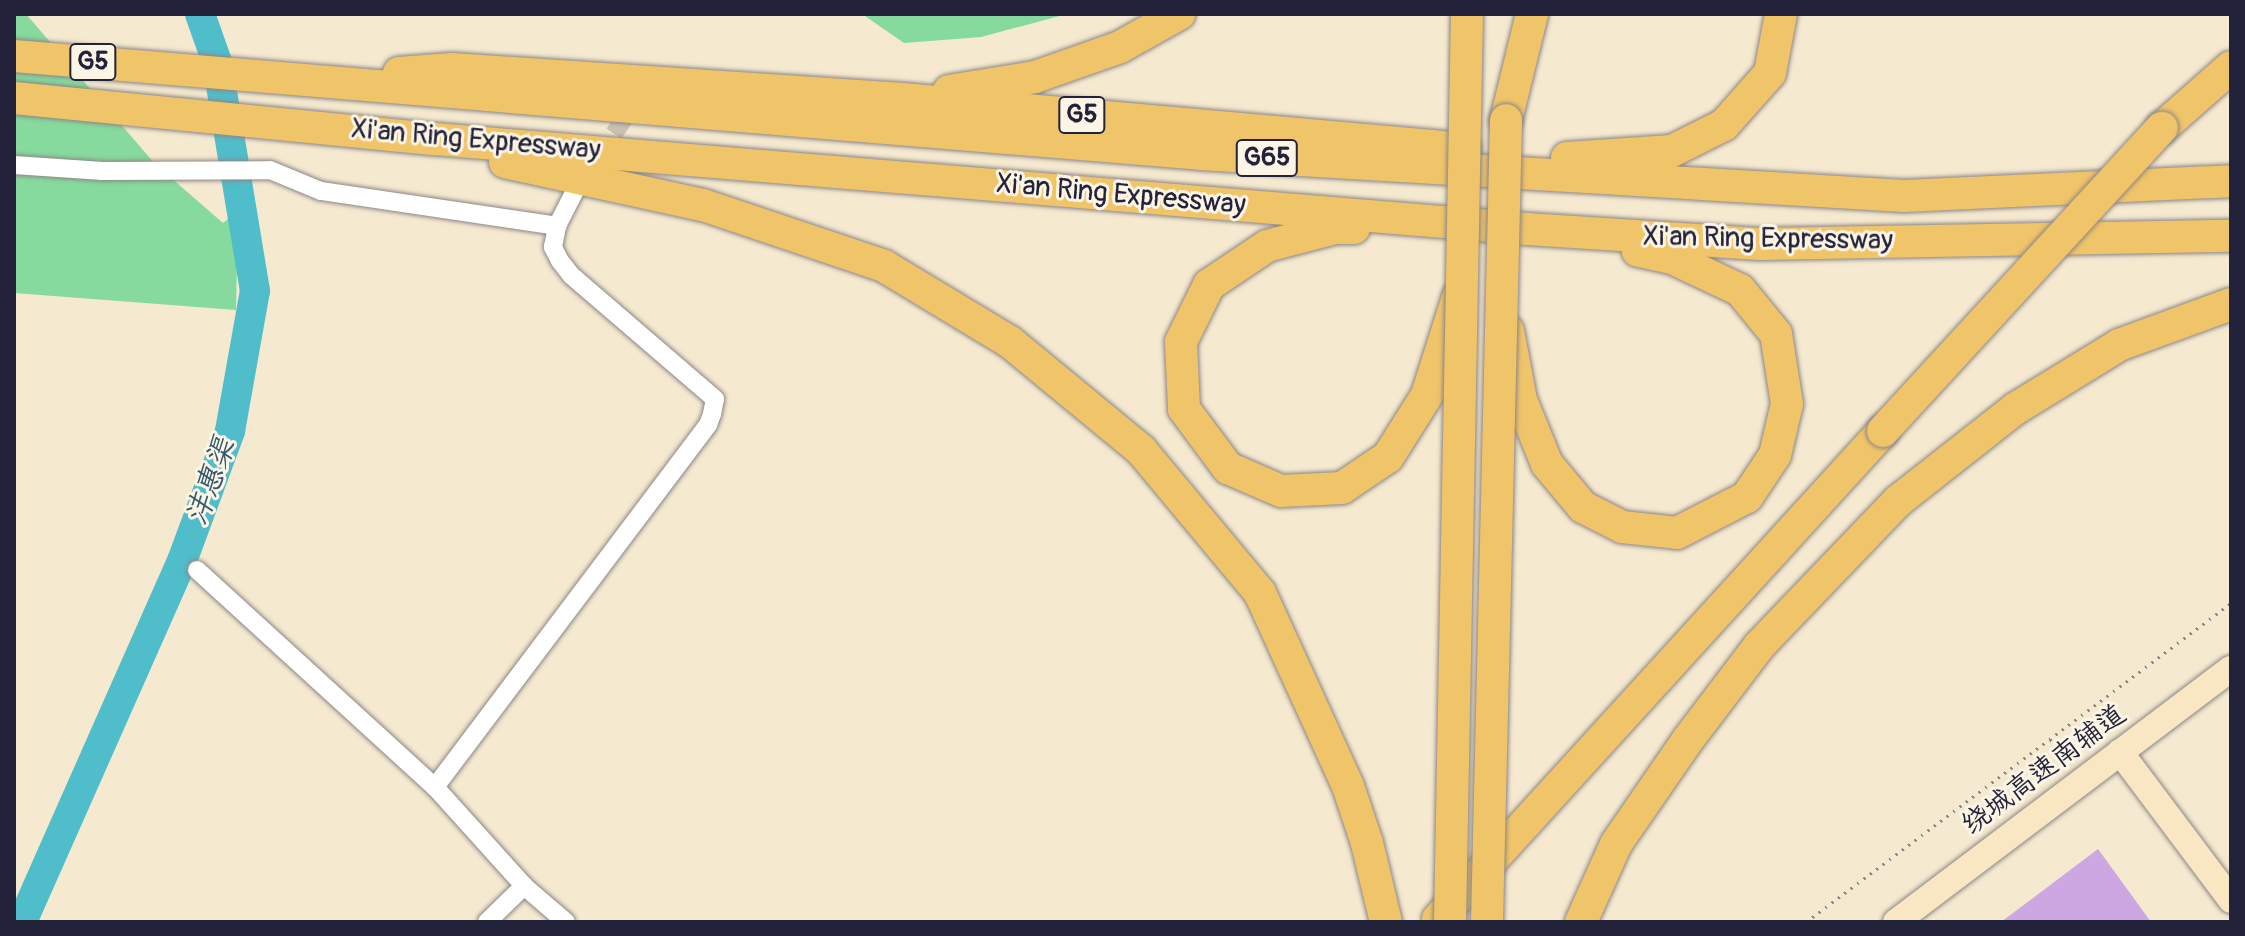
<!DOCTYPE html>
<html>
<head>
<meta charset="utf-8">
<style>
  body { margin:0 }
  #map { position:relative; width:2245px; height:936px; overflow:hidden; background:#f5e9d0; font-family:Pangolin,"LXGW WenKai TC",sans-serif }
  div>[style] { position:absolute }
  .green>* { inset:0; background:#86da9d }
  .river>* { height:30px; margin:-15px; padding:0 15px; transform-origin:15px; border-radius:15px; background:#50bdca }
  .building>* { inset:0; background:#cca7e1 }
  .street-tunnel>* { height:18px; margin-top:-9px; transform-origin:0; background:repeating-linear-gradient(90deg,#cbc1b2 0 18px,transparent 0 27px) }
  .path>* { height:3px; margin-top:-1.5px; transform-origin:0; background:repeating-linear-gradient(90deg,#8c8686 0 2px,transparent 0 8px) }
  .roads { filter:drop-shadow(0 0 2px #8c8686) drop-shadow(0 0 2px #8c8686) }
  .street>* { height:18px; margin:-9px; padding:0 9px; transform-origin:9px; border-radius:9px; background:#fff }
  .secondary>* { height:26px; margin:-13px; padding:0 13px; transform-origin:13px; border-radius:13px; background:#f9e7c3 }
  .highway>* { height:32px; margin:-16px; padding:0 16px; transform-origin:16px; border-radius:16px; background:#f0c469 }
  .bridges { filter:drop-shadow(0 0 2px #8c8686) drop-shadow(0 0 2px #8c8686) }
  .highway-bridge>* { height:32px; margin:-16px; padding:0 16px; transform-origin:16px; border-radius:16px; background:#f0c469 }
  span { translate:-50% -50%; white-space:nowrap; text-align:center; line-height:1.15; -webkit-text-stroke:6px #fcf5e5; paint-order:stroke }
  .shield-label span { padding:2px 6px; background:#fcf5e5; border:2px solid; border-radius:6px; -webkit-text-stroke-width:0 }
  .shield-label { font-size:26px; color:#22223b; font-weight:700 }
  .street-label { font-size:28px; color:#22223b }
  .water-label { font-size:30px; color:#32586d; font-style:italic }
  .frame { position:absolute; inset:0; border:16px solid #22223b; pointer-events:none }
</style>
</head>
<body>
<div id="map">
  <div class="green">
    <i style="clip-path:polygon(14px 14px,26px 14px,155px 164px,223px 223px,238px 211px,236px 310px,14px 293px)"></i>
    <i style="clip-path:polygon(862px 14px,1067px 14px,981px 37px,904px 43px)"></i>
  </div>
  <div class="river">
    <i style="left:22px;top:922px;width:395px;rotate:-66.1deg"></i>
    <i style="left:182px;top:561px;width:139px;rotate:-69.7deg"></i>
    <i style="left:230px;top:431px;width:142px;rotate:-79.9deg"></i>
    <i style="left:255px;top:291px;width:232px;rotate:-99.4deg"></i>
    <i style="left:217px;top:62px;width:51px;rotate:-109.5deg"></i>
  </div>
  <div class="building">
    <i style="clip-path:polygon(2098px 849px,2151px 922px,2001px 922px)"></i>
  </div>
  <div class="street-tunnel">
    <i style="left:599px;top:156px;width:63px;rotate:-56.1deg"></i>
  </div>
  <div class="path">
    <i style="left:2050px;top:739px;width:32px;rotate:49deg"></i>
    <i style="left:1806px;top:922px;width:531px;rotate:-36.89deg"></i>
  </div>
  <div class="roads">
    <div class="street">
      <i style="left:14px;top:165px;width:89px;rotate:3.9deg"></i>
      <i style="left:103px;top:171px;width:167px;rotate:-0.3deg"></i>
      <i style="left:270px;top:170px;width:55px;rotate:22.4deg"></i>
      <i style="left:321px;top:191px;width:239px;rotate:8.4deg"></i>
      <i style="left:197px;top:570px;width:322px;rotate:42.4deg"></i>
      <i style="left:435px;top:787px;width:133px;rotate:48deg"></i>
      <i style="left:524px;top:886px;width:55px;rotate:40.6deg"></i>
      <i style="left:435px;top:787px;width:453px;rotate:-53deg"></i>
      <i style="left:708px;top:425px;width:12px;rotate:-70deg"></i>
      <i style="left:712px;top:414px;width:15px;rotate:-79deg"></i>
      <i style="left:715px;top:399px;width:190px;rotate:-139.3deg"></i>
      <i style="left:571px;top:275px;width:18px;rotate:-128deg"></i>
      <i style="left:560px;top:261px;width:16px;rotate:-117deg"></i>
      <i style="left:553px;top:247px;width:21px;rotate:-79deg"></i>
      <i style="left:557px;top:226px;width:39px;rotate:-63deg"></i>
      <i style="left:487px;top:922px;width:52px;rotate:-44.2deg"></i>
    </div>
    <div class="secondary">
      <i style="left:2120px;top:752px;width:185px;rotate:53.1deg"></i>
      <i style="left:1896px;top:922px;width:420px;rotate:-37.1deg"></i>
    </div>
    <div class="highway">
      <i style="left:14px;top:56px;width:1190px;rotate:4.72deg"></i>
      <i style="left:1200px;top:154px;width:705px;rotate:3.41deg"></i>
      <i style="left:1904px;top:196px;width:327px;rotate:-2.6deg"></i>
      <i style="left:399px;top:73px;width:53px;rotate:-4.3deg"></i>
      <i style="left:452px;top:69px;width:452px;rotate:3.8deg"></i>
      <i style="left:903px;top:99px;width:564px;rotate:5.08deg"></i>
      <i style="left:949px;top:91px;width:87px;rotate:-9.2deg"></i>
      <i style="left:1035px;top:77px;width:90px;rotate:-19.4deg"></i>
      <i style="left:1120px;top:47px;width:68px;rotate:-29.2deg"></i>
      <i style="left:14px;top:98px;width:423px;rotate:5.6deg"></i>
      <i style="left:435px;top:139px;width:1096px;rotate:4.71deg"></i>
      <i style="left:1527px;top:229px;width:233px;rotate:3.7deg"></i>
      <i style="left:1760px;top:244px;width:471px;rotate:-1deg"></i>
      <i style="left:1506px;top:120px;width:109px;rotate:-76.2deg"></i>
      <i style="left:2162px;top:128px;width:92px;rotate:-41.5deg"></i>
      <i style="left:1567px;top:158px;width:105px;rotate:-3.8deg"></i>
      <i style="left:1672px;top:151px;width:58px;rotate:-26.6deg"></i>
      <i style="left:1724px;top:125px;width:69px;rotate:-48.5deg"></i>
      <i style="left:1770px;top:73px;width:60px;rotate:-79.4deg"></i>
      <i style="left:505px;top:162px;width:203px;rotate:12.3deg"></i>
      <i style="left:703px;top:205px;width:191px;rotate:18.6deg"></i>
      <i style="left:884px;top:266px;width:147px;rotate:31.1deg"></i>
      <i style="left:1010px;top:342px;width:170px;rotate:39.5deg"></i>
      <i style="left:1141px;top:450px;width:186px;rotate:50.2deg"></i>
      <i style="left:1260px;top:593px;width:212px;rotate:65.5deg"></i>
      <i style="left:1348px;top:786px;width:60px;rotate:71.6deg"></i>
      <i style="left:1367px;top:843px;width:81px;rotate:76.5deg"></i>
      <i style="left:1354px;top:228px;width:19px;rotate:180deg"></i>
      <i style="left:1335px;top:228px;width:70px;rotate:165.2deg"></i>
      <i style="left:1267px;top:246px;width:70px;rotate:146.1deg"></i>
      <i style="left:1209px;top:285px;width:64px;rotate:116.2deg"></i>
      <i style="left:1181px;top:342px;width:67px;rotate:87.4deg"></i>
      <i style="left:1184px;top:409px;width:74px;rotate:53.3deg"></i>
      <i style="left:1228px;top:468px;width:58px;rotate:23.5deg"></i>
      <i style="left:1281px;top:491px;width:61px;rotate:-2.8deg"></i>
      <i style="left:1342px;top:488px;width:55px;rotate:-34deg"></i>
      <i style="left:1388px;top:457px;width:73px;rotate:-57.8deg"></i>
      <i style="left:1427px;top:395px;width:103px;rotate:-72.4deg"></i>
      <i style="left:1508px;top:331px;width:70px;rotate:79.3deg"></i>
      <i style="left:1521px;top:400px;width:69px;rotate:67.9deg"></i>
      <i style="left:1547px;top:464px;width:56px;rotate:50.1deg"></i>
      <i style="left:1583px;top:507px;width:44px;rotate:27.1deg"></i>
      <i style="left:1622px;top:527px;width:55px;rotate:6.2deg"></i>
      <i style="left:1677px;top:533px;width:79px;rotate:-27.2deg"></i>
      <i style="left:1747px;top:497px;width:50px;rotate:-56.3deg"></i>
      <i style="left:1775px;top:455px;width:52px;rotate:-76.8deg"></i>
      <i style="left:1787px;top:404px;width:71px;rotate:-98.9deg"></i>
      <i style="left:1776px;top:334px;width:57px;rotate:-129.3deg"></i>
      <i style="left:1740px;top:290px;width:75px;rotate:-154.8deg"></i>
      <i style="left:1672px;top:258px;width:35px;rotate:-168deg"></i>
      <i style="left:1438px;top:919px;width:660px;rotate:-47.64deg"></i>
      <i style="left:1581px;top:922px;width:85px;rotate:-65.8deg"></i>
      <i style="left:1616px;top:844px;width:125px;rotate:-55.4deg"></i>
      <i style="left:1687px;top:741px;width:119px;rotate:-52.8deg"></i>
      <i style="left:1759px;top:646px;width:201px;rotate:-46.2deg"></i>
      <i style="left:1898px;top:501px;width:149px;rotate:-38.2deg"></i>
      <i style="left:2015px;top:409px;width:122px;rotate:-31.6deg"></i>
      <i style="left:2119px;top:345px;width:119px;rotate:-20.1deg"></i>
    </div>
  </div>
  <div class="bridges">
    <div class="highway-bridge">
      <i style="left:1883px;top:431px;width:412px;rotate:-47.4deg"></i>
      <i style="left:1450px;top:922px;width:908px;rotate:-88.93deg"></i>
      <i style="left:1487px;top:922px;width:802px;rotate:-88.64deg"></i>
    </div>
  </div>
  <div class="shield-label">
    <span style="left:93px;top:62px">G5</span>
    <span style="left:1082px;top:115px">G5</span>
    <span style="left:1267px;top:158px">G65</span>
  </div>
  <div class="street-label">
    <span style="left:476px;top:140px;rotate:5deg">Xi'an Ring Expressway</span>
    <span style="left:1121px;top:195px;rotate:5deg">Xi'an Ring Expressway</span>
    <span style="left:1768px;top:239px;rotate:1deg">Xi'an Ring Expressway</span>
    <span style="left:2044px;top:770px;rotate:-37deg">绕城高速南辅道</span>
  </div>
  <div class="water-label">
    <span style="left:211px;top:482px;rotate:-70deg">沣惠渠</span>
  </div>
  <div class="frame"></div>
</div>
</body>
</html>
